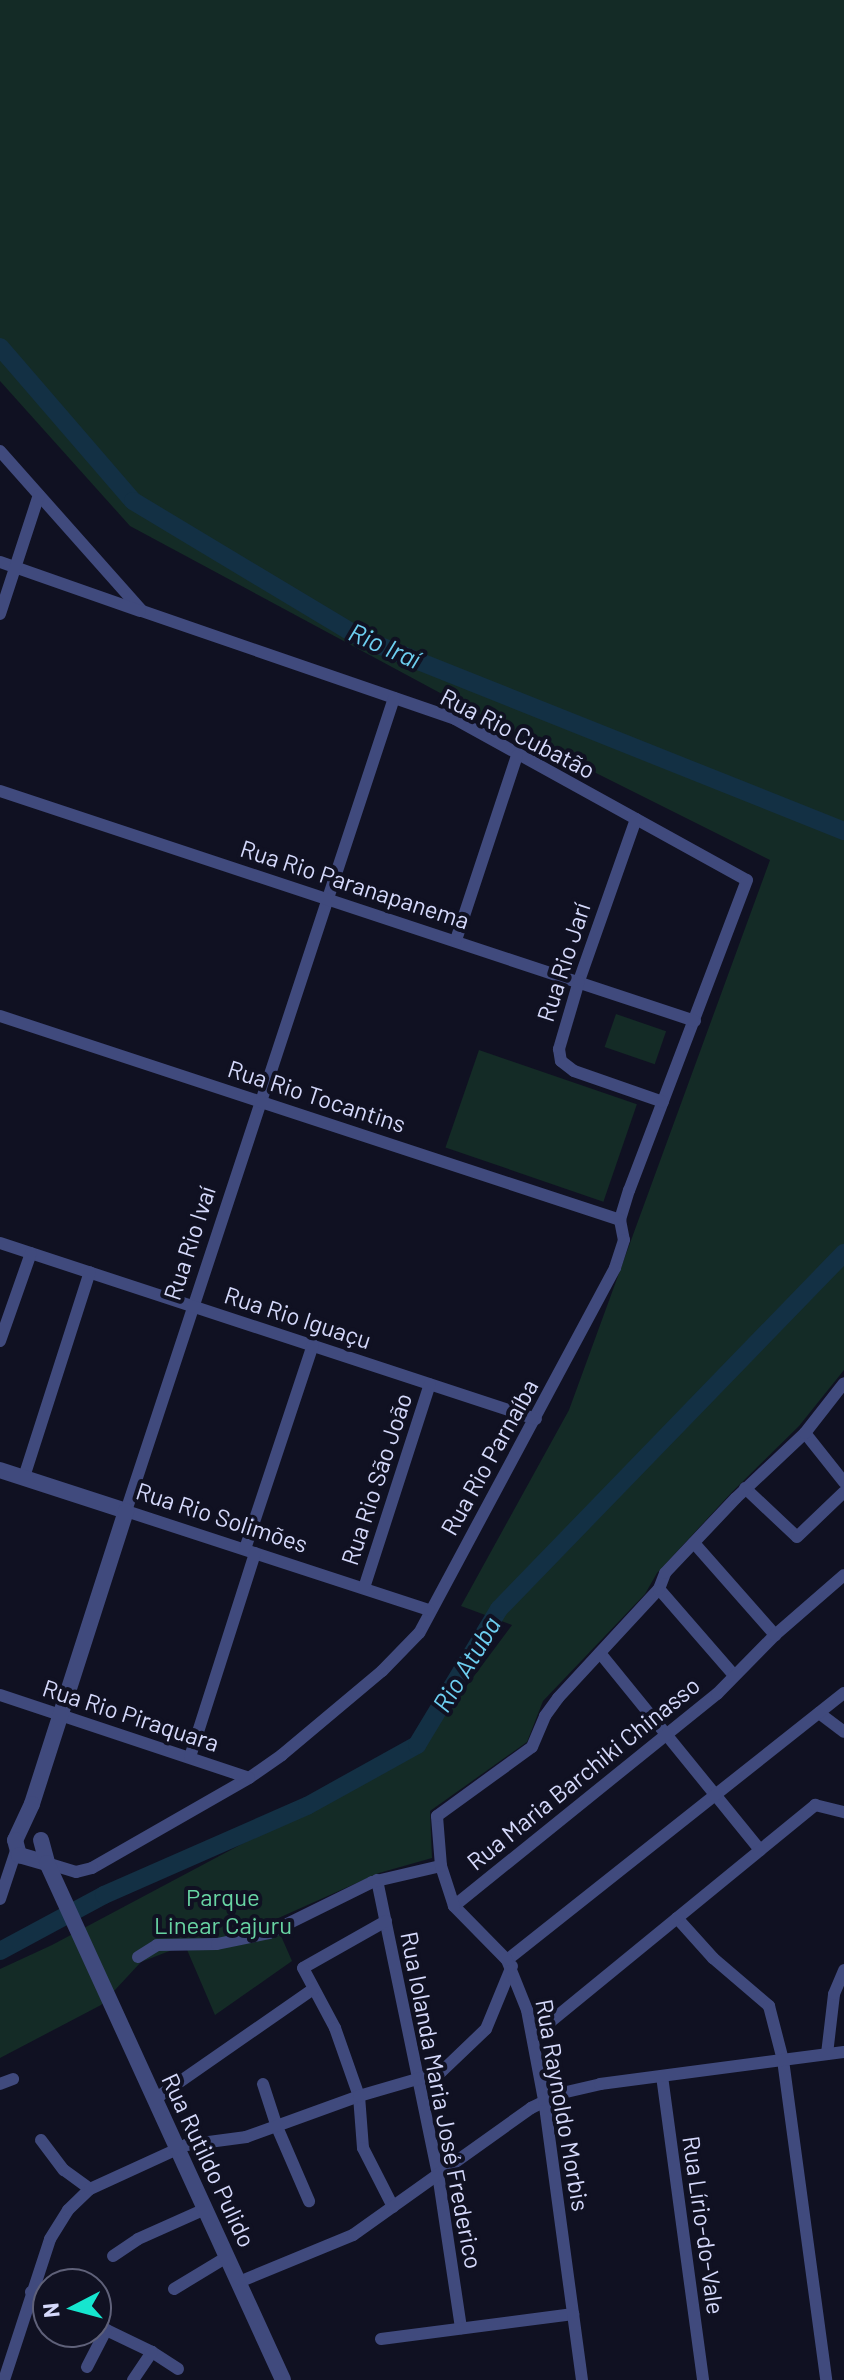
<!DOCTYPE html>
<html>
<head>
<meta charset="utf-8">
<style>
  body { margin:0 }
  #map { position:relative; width:844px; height:2380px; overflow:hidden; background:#101122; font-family:Barlow,sans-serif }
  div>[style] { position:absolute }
  .green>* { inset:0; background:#142b26; transform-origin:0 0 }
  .river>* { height:18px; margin:-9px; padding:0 9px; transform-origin:9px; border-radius:9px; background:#133044 }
  .minor>* { height:12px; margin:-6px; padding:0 6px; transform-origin:6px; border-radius:6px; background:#404a7d }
  .tertiary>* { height:16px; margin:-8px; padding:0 8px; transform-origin:8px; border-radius:8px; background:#404a7d }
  span { translate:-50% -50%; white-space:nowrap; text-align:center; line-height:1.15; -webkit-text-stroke:8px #101122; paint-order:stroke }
  .street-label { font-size:24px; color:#d5d9fb }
  .park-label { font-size:24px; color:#68d4a3 }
  .water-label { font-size:26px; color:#6dcff1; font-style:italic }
  .north { position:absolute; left:32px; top:2268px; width:80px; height:80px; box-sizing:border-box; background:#101122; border:2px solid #5f6179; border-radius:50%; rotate:264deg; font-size:22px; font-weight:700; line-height:32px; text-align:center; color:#d5d9fb }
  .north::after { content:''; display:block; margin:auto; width:28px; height:36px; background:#16e6cf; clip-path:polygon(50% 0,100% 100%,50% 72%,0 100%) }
</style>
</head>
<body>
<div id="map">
  <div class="green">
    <i style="clip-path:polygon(0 0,844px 0,844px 1370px,799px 1426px,732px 1492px,657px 1573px,645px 1594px,543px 1701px,527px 1742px,430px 1811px,432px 1858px,379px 1873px,274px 1920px,292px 1961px,215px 2015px,185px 1945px,141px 1962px,101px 2005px,0 2058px,0 1969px,52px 1945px,419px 1750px,512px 1625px,461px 1606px,569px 1410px,770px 860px,494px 722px,130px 526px,0 381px)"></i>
    <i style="left:616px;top:1014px;width:53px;height:35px;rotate:19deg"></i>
    <i style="left:479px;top:1050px;width:167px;height:103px;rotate:19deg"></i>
  </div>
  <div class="river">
    <i style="left:0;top:347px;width:203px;rotate:49.2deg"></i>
    <i style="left:133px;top:501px;width:268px;rotate:31deg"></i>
    <i style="left:363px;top:639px;width:518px;rotate:21.76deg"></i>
    <i style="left:0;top:1951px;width:118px;rotate:-28.3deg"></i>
    <i style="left:104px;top:1895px;width:222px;rotate:-23.7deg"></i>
    <i style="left:307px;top:1806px;width:126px;rotate:-29deg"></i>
    <i style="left:417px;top:1745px;width:159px;rotate:-58.9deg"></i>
    <i style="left:499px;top:1609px;width:496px;rotate:-45.9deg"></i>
  </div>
  <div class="minor">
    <i style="left:0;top:451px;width:214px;rotate:48.4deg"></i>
    <i style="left:142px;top:611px;width:331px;rotate:19deg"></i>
    <i style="left:455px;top:719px;width:333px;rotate:28.9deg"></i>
    <i style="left:747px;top:880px;width:332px;rotate:110.8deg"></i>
    <i style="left:629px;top:1190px;width:31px;rotate:107deg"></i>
    <i style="left:620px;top:1220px;width:20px;rotate:79deg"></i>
    <i style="left:624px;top:1240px;width:29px;rotate:108deg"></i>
    <i style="left:615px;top:1268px;width:414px;rotate:118.2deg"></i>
    <i style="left:419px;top:1633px;width:53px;rotate:134.2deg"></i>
    <i style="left:382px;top:1671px;width:131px;rotate:140deg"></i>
    <i style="left:282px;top:1755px;width:40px;rotate:145.1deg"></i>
    <i style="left:249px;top:1778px;width:181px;rotate:150.2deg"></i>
    <i style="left:92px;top:1868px;width:16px;rotate:166deg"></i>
    <i style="left:76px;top:1872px;width:30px;rotate:-163deg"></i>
    <i style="left:0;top:562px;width:148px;rotate:19.3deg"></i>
    <i style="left:0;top:614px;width:125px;rotate:-71.9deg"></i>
    <i style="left:394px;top:698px;width:856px;rotate:108.24deg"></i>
    <i style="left:126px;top:1511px;width:319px;rotate:18.1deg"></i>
    <i style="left:0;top:791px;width:732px;rotate:18.31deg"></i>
    <i style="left:636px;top:819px;width:172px;rotate:109.4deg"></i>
    <i style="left:579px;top:981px;width:71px;rotate:106.4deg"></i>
    <i style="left:559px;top:1049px;width:12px;rotate:81deg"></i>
    <i style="left:561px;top:1061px;width:16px;rotate:38deg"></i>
    <i style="left:574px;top:1071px;width:94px;rotate:19.2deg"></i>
    <i style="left:456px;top:940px;width:194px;rotate:-71.7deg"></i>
    <i style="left:0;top:1016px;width:653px;rotate:18.21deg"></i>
    <i style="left:0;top:1243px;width:564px;rotate:18.18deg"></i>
    <i style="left:0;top:1341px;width:93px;rotate:-70.6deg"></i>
    <i style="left:805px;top:1433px;width:63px;rotate:51.5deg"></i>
    <i style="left:24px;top:1477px;width:215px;rotate:-72.2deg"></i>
    <i style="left:745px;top:1488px;width:71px;rotate:43.3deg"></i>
    <i style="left:797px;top:1537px;width:65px;rotate:-43.8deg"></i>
    <i style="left:694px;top:1543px;width:123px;rotate:48.6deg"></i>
    <i style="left:245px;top:1549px;width:215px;rotate:-71.6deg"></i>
    <i style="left:364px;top:1588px;width:214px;rotate:-72.1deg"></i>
    <i style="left:659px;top:1589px;width:113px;rotate:49deg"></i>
    <i style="left:600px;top:1653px;width:254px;rotate:50.9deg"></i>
    <i style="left:0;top:1695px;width:262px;rotate:18.4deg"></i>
    <i style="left:819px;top:1713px;width:31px;rotate:37deg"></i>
    <i style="left:190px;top:1757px;width:214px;rotate:-72.3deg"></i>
    <i style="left:377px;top:1880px;width:300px;rotate:78.3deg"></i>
    <i style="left:438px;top:2174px;width:156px;rotate:81.5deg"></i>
    <i style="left:0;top:1899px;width:51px;rotate:-71.6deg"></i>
    <i style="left:454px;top:1906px;width:338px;rotate:-38.9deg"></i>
    <i style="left:717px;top:1694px;width:83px;rotate:-45.5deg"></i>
    <i style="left:775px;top:1635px;width:91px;rotate:-41deg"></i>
    <i style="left:677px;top:1918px;width:54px;rotate:48deg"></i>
    <i style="left:713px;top:1958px;width:74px;rotate:40.6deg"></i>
    <i style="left:769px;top:2006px;width:56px;rotate:75.5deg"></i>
    <i style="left:783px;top:2060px;width:323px;rotate:82.3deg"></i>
    <i style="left:386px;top:1921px;width:95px;rotate:150.5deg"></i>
    <i style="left:303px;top:1968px;width:68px;rotate:61.9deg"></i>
    <i style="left:335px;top:2028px;width:72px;rotate:70.6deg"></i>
    <i style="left:359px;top:2096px;width:52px;rotate:85.6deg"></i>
    <i style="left:363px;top:2148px;width:66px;rotate:63deg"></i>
    <i style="left:138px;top:1957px;width:22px;rotate:-32deg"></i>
    <i style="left:157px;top:1945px;width:60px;rotate:-1deg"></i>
    <i style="left:217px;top:1944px;width:53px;rotate:-11.9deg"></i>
    <i style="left:269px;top:1933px;width:115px;rotate:-26.3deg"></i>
    <i style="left:372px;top:1882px;width:71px;rotate:-13.1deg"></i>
    <i style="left:507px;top:1960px;width:430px;rotate:-38.4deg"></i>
    <i style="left:533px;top:2036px;width:365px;rotate:-39.3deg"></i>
    <i style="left:815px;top:1805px;width:30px;rotate:14deg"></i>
    <i style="left:827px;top:2054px;width:60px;rotate:-83.3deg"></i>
    <i style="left:834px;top:1994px;width:26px;rotate:-67deg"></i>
    <i style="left:662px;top:2076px;width:307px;rotate:82.3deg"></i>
    <i style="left:0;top:2084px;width:14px;rotate:-21deg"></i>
    <i style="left:263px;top:2084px;width:45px;rotate:72deg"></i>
    <i style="left:277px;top:2127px;width:81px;rotate:66.6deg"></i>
    <i style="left:155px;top:2099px;width:193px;rotate:-34.8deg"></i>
    <i style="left:41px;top:2140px;width:38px;rotate:53deg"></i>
    <i style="left:64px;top:2170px;width:32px;rotate:36deg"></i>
    <i style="left:113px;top:2256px;width:30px;rotate:-34deg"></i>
    <i style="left:138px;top:2239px;width:73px;rotate:-24.1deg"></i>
    <i style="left:239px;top:2282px;width:123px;rotate:-22.4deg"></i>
    <i style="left:353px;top:2235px;width:219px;rotate:-35.5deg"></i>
    <i style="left:531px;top:2108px;width:34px;rotate:-26deg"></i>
    <i style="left:562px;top:2093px;width:39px;rotate:-13deg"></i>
    <i style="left:600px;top:2084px;width:246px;rotate:-7.5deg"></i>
    <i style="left:174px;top:2289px;width:62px;rotate:-31.1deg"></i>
    <i style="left:31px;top:2292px;width:19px;rotate:28deg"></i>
    <i style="left:96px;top:2325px;width:62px;rotate:25.7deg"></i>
    <i style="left:152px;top:2352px;width:31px;rotate:33deg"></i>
    <i style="left:381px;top:2339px;width:194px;rotate:-7.4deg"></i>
    <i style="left:87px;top:2367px;width:42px;rotate:-62.8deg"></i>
    <i style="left:4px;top:2380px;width:148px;rotate:-71.9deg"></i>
    <i style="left:50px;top:2239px;width:34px;rotate:-58deg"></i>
    <i style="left:68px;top:2210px;width:30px;rotate:-44deg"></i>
    <i style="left:90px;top:2189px;width:106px;rotate:-24.6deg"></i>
    <i style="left:186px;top:2145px;width:61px;rotate:-7.6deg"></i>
    <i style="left:246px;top:2137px;width:120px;rotate:-19.9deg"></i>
    <i style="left:359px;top:2096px;width:85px;rotate:-16.3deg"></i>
    <i style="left:441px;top:2072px;width:62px;rotate:-43.7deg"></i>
    <i style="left:486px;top:2029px;width:68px;rotate:-67.6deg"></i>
    <i style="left:133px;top:2380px;width:34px;rotate:-56deg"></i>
    <i style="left:582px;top:2380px;width:283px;rotate:-97.7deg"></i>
    <i style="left:544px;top:2100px;width:92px;rotate:-100.7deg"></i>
    <i style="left:527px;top:2010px;width:54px;rotate:-111.8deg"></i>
    <i style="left:507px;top:1960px;width:76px;rotate:-134.5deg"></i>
    <i style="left:454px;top:1906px;width:42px;rotate:-108deg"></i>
    <i style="left:441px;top:1866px;width:50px;rotate:-94.6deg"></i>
    <i style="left:437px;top:1816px;width:117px;rotate:-36deg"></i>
    <i style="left:532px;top:1747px;width:34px;rotate:-67deg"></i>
    <i style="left:545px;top:1716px;width:22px;rotate:-54deg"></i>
    <i style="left:558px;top:1698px;width:149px;rotate:-47.2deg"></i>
    <i style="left:659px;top:1589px;width:17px;rotate:-69deg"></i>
    <i style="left:665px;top:1573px;width:103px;rotate:-46.6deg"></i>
    <i style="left:736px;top:1498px;width:95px;rotate:-43.3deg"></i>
    <i style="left:805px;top:1433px;width:63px;rotate:-52deg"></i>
  </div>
  <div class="tertiary">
    <i style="left:0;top:1470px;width:133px;rotate:18deg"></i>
    <i style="left:126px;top:1511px;width:308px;rotate:107.8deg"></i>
    <i style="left:32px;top:1804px;width:40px;rotate:115deg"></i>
    <i style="left:15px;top:1840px;width:16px;rotate:75deg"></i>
    <i style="left:19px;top:1855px;width:29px;rotate:16deg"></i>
    <i style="left:41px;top:1840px;width:24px;rotate:75deg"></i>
    <i style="left:47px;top:1863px;width:568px;rotate:65.46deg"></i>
  </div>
  <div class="street-label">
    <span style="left:518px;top:733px;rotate:27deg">Rua Rio Cubatão</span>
    <span style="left:355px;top:884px;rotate:18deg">Rua Rio Paranapanema</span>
    <span style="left:563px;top:962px;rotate:-72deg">Rua Rio Jarí</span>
    <span style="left:317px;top:1096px;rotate:18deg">Rua Rio Tocantins</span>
    <span style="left:189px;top:1243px;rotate:-72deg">Rua Rio Ivaí</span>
    <span style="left:298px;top:1317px;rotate:18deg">Rua Rio Iguaçu</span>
    <span style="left:489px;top:1457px;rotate:-61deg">Rua Rio Parnaíba</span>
    <span style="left:376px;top:1479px;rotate:-72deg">Rua Rio São João</span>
    <span style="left:222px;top:1517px;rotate:18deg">Rua Rio Solimões</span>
    <span style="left:131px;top:1715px;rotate:18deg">Rua Rio Piraquara</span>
    <span style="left:583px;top:1773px;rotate:-39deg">Rua Maria Barchiki Chinasso</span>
    <span style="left:442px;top:2100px;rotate:79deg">Rua Iolanda Maria José Frederico</span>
    <span style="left:563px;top:2105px;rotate:80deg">Rua Raynoldo Morbis</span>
    <span style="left:209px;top:2160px;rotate:65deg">Rua Rutildo Pulido</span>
    <span style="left:704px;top:2225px;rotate:82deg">Rua Lírio-do-Vale</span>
  </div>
  <div class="park-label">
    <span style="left:223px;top:1911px">Parque<br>Linear Cajuru</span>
  </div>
  <div class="water-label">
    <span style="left:385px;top:645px;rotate:24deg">Rio Iraí</span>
    <span style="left:466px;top:1664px;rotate:-59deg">Rio Atuba</span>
  </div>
  <div class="north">N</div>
</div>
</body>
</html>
